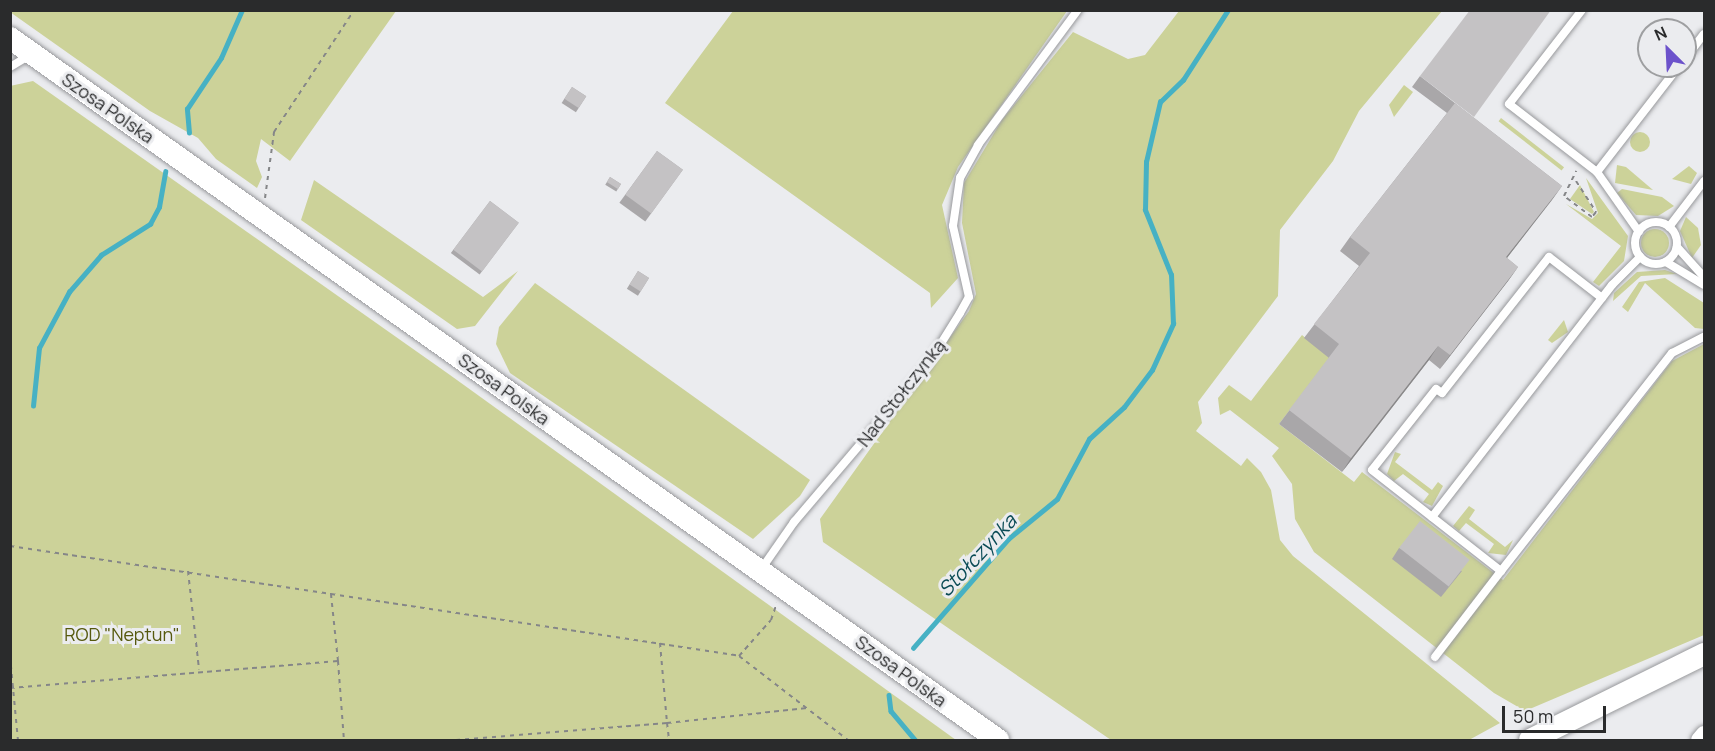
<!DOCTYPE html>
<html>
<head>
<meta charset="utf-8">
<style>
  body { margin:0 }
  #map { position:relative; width:1715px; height:751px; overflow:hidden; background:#ebecef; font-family:Manrope,sans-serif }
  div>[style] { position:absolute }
  .green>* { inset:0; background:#ccd299; transform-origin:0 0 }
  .round { border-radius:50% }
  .stream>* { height:4.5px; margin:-2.25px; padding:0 2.25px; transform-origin:2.25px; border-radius:2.25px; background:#46b1c4 }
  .path>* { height:2px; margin-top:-1px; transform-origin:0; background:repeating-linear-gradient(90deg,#858688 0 4.5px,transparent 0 9px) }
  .roads { filter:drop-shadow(0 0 2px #98999c) drop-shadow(0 0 2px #98999c) }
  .lane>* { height:8px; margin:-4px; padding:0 4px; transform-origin:4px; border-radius:4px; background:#fff }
  .lane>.ring { margin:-4px; padding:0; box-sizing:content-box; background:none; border:8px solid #fff; border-radius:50% }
  .street>* { height:16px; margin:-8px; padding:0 8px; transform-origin:8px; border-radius:8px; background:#fff }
  .secondary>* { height:22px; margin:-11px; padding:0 11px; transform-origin:11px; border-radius:11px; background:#fff }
  .wall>* { inset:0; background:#a9a7a9; transform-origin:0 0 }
  .shaded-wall>* { inset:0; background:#898889 }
  .building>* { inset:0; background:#c4c2c4; transform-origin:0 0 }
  span { translate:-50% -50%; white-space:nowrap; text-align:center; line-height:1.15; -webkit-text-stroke:6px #ebecef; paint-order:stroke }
  .street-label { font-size:18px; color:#2a2b2c }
  .park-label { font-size:18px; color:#56590e }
  .water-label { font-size:20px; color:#0a4b55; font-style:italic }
  .frame { position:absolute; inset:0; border:12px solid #2a2b2c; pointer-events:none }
  .north { position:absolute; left:1637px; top:18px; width:60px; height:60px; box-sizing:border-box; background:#ebecef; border:2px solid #9e9fa1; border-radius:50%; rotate:336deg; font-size:16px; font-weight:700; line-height:24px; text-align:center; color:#2a2b2c }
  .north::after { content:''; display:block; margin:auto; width:21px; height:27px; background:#6c52cb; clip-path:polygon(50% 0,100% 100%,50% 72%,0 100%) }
  .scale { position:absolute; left:1502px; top:706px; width:104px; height:27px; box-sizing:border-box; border:3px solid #2a2b2c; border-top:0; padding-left:8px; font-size:18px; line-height:21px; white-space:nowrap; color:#2a2b2c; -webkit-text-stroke:4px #ebecef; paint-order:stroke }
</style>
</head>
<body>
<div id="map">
  <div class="green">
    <i style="clip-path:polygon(396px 11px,290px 161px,261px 139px,256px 161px,262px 177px,257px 188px,216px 159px,198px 138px,150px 111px,10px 12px)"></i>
    <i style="clip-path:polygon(733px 11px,1067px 11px,958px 167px,942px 205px,958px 278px,931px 308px,930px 293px,665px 103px)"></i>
    <i style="clip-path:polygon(1179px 11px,1442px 11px,1359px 111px,1333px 161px,1280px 230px,1278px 296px,1198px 402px,1202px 423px,1196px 431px,1241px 466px,1247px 458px,1261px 472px,1271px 490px,1280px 540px,1293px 556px,1500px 723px,1469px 740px,1111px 740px,823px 542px,820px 519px,969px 311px,976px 294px,962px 223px,964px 183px,1002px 120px,1073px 32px,1128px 59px,1145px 55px)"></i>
    <i style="clip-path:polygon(33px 81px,450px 375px,956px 740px,11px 740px,10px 86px)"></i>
    <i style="clip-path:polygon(1404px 85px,1413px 92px,1394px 117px,1389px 105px)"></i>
    <i style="left:1501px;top:118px;width:80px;height:4px;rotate:38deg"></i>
    <i class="round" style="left:1630px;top:132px;width:20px;height:20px"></i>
    <i style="clip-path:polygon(1617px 165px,1626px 167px,1653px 190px,1615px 183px)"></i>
    <i style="clip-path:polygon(1689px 166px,1697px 173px,1691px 184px,1672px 179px)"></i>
    <i style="clip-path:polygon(1586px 178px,1628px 236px,1624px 261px,1599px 286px,1593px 282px,1621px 246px,1566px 204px,1592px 219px,1598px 213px)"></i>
    <i style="clip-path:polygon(314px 180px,483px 297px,518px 271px,475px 326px,457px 329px,301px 220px)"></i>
    <i style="clip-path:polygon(1580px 185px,1594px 212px,1592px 214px,1570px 199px)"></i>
    <i style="clip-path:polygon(1622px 189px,1662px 197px,1674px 206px,1658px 216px,1636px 215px,1617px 193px)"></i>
    <i style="clip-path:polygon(1686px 217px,1698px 228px,1701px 245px,1692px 258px,1680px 231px)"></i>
    <i class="round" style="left:1641px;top:229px;width:28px;height:28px"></i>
    <i style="clip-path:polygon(1665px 270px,1677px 274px,1641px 276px,1613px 301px,1614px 293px,1637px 272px)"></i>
    <i style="clip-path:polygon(1665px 278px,1704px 303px,1704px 329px,1695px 328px,1645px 283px,1628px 312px,1622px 307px,1639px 282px)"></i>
    <i style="clip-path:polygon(535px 283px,810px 480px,800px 496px,753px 539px,510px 373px,496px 344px,499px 327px)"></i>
    <i style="clip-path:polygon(1564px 320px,1568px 332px,1552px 343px,1548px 340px)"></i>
    <i style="clip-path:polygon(1302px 335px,1330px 358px,1279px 424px,1354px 482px,1362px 472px,1503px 580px,1672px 361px,1704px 344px,1704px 635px,1525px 711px,1494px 693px,1314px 552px,1295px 519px,1292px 484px,1272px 456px,1279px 448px,1230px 410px,1220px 415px,1218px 398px,1229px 385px,1251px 401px)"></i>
    <i style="clip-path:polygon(1395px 452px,1401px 454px,1395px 462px,1432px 490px,1438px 482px,1443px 486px,1432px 506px,1423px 502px,1429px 494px,1403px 474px,1394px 481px,1387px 474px)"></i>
    <i style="clip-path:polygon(1469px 506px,1475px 510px,1469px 519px,1505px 547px,1513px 540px,1506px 555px,1488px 553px,1494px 544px,1466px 523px,1459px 531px,1453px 526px)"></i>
  </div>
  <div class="stream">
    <i style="left:189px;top:133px;width:24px;rotate:-95deg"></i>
    <i style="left:187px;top:109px;width:61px;rotate:-56.3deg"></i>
    <i style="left:221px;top:58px;width:52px;rotate:-66.4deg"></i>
    <i style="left:33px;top:406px;width:58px;rotate:-84.1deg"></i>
    <i style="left:39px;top:348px;width:64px;rotate:-61.8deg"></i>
    <i style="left:69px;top:292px;width:49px;rotate:-49.1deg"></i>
    <i style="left:101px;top:255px;width:58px;rotate:-32.3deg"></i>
    <i style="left:150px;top:224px;width:19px;rotate:-62deg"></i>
    <i style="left:159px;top:207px;width:36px;rotate:-80deg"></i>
    <i style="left:913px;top:648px;width:145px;rotate:-48.9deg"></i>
    <i style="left:1008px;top:539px;width:63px;rotate:-39.2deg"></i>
    <i style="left:1057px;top:499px;width:68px;rotate:-61.9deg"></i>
    <i style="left:1089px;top:439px;width:47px;rotate:-42.4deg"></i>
    <i style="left:1124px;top:407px;width:46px;rotate:-52.9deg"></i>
    <i style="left:1152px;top:370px;width:51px;rotate:-65.5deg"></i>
    <i style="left:1173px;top:324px;width:49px;rotate:-92.3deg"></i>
    <i style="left:1171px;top:275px;width:70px;rotate:-111.8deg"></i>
    <i style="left:1145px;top:210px;width:48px;rotate:-88.8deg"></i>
    <i style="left:1146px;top:162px;width:62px;rotate:-76.9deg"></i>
    <i style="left:1160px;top:102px;width:32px;rotate:-44deg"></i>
    <i style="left:1183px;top:80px;width:83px;rotate:-57.3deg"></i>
    <i style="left:889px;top:695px;width:16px;rotate:83deg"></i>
    <i style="left:891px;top:711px;width:38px;rotate:50deg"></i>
  </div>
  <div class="path">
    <i style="left:1576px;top:181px;width:37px;rotate:57deg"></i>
    <i style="left:1596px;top:212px;width:6px;rotate:129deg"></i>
    <i style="left:1592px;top:217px;width:35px;rotate:-143deg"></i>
    <i style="left:1564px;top:196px;width:28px;rotate:-64deg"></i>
    <i style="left:265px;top:198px;width:67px;rotate:-82.2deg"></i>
    <i style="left:274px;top:132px;width:146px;rotate:-56.7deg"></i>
    <i style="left:10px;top:546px;width:325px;rotate:8.5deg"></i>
    <i style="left:188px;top:571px;width:99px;rotate:83.6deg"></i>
    <i style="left:660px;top:643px;width:80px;rotate:85deg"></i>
    <i style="left:667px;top:723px;width:141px;rotate:-6.1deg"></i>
    <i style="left:10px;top:656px;width:84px;rotate:84.6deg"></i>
    <i style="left:739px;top:656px;width:48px;rotate:-48.4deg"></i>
    <i style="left:771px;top:620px;width:18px;rotate:-71deg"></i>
    <i style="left:338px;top:661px;width:67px;rotate:-96deg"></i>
    <i style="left:331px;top:594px;width:413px;rotate:8.6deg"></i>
    <i style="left:739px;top:656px;width:138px;rotate:37.6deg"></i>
    <i style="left:10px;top:688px;width:329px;rotate:-4.7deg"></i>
    <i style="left:338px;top:661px;width:79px;rotate:85.7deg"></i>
    <i style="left:456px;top:740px;width:212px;rotate:-4.6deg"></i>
    <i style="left:667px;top:723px;width:17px;rotate:83deg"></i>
  </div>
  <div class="roads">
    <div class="lane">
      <i style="left:1582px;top:10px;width:119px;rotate:127.8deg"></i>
      <i style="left:1509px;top:104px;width:111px;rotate:37.7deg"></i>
      <i style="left:1597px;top:172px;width:73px;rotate:55deg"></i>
      <i style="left:1685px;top:59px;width:31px;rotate:-53deg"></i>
      <i style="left:10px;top:67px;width:23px;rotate:-31deg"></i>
      <i style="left:1597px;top:172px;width:134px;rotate:-52.3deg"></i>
      <i class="ring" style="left:1635px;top:222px;width:34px;height:34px"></i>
      <i style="left:1669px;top:227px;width:58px;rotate:-52.7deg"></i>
      <i style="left:1677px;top:247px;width:40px;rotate:48deg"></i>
      <i style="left:1666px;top:262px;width:44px;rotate:31.2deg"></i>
      <i style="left:1602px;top:298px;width:67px;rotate:-142.3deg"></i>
      <i style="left:1549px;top:257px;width:173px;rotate:128.2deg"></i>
      <i style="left:1442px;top:393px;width:7px;rotate:-146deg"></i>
      <i style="left:1436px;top:389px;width:103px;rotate:128.3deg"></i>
      <i style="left:1372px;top:470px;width:164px;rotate:38.1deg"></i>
      <i style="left:1501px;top:571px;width:277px;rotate:-51.9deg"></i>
      <i style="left:1672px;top:353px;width:36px;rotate:-27deg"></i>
      <i style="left:1432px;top:517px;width:294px;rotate:-52.2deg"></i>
      <i style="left:1612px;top:285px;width:40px;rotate:-45deg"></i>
      <i style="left:760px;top:571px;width:60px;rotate:-55.2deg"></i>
      <i style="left:794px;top:522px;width:205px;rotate:-49.6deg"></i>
      <i style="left:927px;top:366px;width:62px;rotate:-58.1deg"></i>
      <i style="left:960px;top:313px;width:18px;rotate:-61deg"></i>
      <i style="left:969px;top:297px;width:73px;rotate:-102.7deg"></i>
      <i style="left:953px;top:226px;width:49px;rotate:-81.7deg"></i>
      <i style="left:960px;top:178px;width:38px;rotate:-61deg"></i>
      <i style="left:978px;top:145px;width:168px;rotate:-53.5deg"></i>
      <i style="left:1435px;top:657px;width:108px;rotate:-52.5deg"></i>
    </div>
    <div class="street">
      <i style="left:1699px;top:740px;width:8px;rotate:-50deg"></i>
    </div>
    <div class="secondary">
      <i style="left:10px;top:38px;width:1212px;rotate:35.39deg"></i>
      <i style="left:1530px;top:740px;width:194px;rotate:-26.3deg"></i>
    </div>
  </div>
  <div class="wall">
    <i style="clip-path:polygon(1420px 76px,1562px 186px,1507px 258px,1518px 267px,1508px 281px,1440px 369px,1429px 360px,1342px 472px,1279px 424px,1329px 358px,1304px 338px,1359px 266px,1340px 251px,1350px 237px,1447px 113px,1412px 87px)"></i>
    <i style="left:572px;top:87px;width:17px;height:19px;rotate:33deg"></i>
    <i style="left:657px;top:151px;width:32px;height:64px;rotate:36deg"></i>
    <i style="left:610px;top:177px;width:13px;height:9px;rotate:32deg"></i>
    <i style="left:490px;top:201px;width:36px;height:65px;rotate:37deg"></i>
    <i style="left:638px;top:271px;width:13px;height:21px;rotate:32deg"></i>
    <i style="clip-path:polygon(1399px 548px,1462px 571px,1441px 597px,1392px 559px)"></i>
  </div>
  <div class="shaded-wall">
    <i style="clip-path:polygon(1562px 186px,1552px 200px,1496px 272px,1506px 257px)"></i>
    <i style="clip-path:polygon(1518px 267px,1508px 281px,1440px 369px,1450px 355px)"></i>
    <i style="clip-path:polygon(1438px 346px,1429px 360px,1342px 472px,1351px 458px)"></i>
  </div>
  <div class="building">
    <i style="clip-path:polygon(1470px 10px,1551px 10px,1474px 117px,1420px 76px)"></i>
    <i style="left:572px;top:87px;width:17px;height:14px;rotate:33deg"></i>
    <i style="clip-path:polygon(1455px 103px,1562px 186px,1506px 257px,1518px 267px,1450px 355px,1438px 346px,1351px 458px,1289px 410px,1339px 344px,1314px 324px,1370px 253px,1350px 237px)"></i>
    <i style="left:657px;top:151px;width:32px;height:54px;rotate:36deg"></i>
    <i style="left:610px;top:177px;width:13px;height:6px;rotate:32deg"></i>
    <i style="left:490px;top:201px;width:36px;height:61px;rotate:37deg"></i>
    <i style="left:638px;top:271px;width:13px;height:16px;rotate:32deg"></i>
    <i style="left:1420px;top:521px;width:63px;height:34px;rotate:38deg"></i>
  </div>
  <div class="street-label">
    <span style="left:108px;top:108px;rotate:35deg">Szosa Polska</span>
    <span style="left:504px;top:389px;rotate:36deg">Szosa Polska</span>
    <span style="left:901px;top:393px;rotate:-52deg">Nad Stołczynką</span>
    <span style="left:901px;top:671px;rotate:36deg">Szosa Polska</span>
  </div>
  <div class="park-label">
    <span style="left:122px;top:634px">ROD "Neptun"</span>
  </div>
  <div class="water-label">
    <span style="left:977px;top:555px;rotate:-47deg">Stołczynka</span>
  </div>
  <div class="frame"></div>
  <div class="north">N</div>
  <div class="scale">50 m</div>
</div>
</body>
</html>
